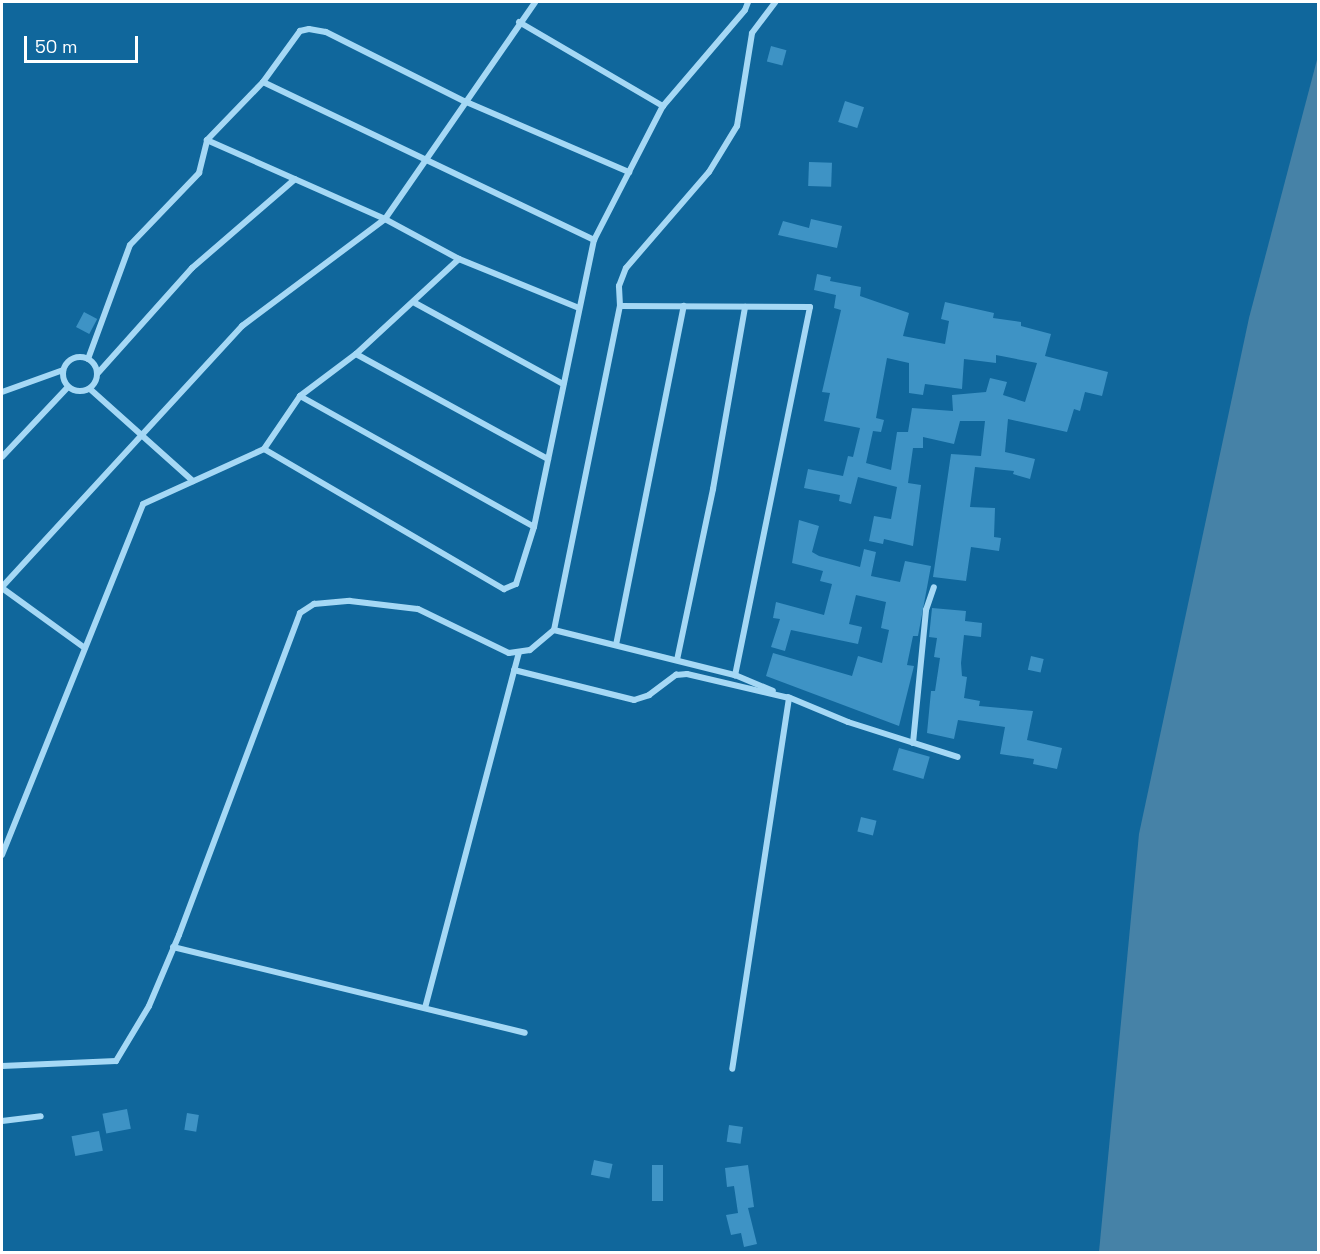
<!DOCTYPE html>
<html>
<head>
<meta charset="utf-8">
<style>
  body { margin:0 }
  #map { position:relative; width:1320px; height:1254px; overflow:hidden; background:#10679c; font-family:"Space Grotesk",sans-serif }
  div>[style] { position:absolute }
  .water>* { inset:0; background:#4682a7 }
  .building>* { inset:0; background:#3e93c5; transform-origin:0 0 }
  .minor>* { height:6px; margin:-3px; padding:0 3px; transform-origin:3px; border-radius:3px; background:#a5d8f5 }
  .minor>.ring { margin:-3px; padding:0; box-sizing:content-box; background:none; border:6px solid #a5d8f5; border-radius:50% }
  span { translate:-50% -50%; white-space:nowrap; text-align:center; line-height:1.15; -webkit-text-stroke:4.5px #10679c; paint-order:stroke }
  .frame { position:absolute; inset:0; border:3px solid #fff; pointer-events:none }
  .scale { position:absolute; left:24px; top:36px; width:114px; height:27px; box-sizing:border-box; border:3px solid #fff; border-top:0; padding-left:8px; font-size:18px; line-height:21px; white-space:nowrap; color:#fff; -webkit-text-stroke:4px #10679c; paint-order:stroke }
</style>
</head>
<body>
<div id="map">
  <div class="water">
    <i style="clip-path:polygon(1318px 56px,1318px 1252px,1099px 1252px,1139px 834px,1249px 318px)"></i>
  </div>
  <div class="building">
    <i style="left:771px;top:46px;width:16px;height:16px;rotate:15deg"></i>
    <i style="left:845px;top:101px;width:20px;height:22px;rotate:18deg"></i>
    <i style="left:809px;top:162px;width:23px;height:24px;rotate:2deg"></i>
    <i style="clip-path:polygon(811px 219px,842px 226px,837px 248px,778px 235px,783px 221px,809px 228px)"></i>
    <i style="clip-path:polygon(evenodd,817px 274px,831px 277px,830px 281px,861px 287px,860px 296px,909px 313px,903px 336px,945px 344px,949px 321px,941px 319px,945px 302px,994px 313px,993px 318px,1021px 322px,1021px 326px,1051px 334px,1045px 356px,1108px 372px,1102px 396px,1085px 392px,1080px 411px,1074px 409px,1067px 432px,1008px 419px,1005px 452px,1035px 459px,1030px 479px,1013px 474px,1014px 471px,975px 467px,970px 507px,995px 508px,994px 537px,1001px 538px,999px 551px,971px 547px,966px 581px,933px 577px,951px 454px,981px 456px,985px 421px,960px 421px,954px 444px,923px 437px,923px 448px,913px 448px,908px 483px,921px 485px,913px 546px,884px 539px,883px 544px,869px 541px,874px 516px,891px 519px,897px 487px,858px 477px,851px 504px,839px 501px,840px 495px,804px 488px,808px 469px,843px 476px,848px 456px,853px 457px,860px 428px,824px 421px,830px 393px,822px 392px,841px 310px,834px 308px,836px 295px,814px 290px,817px 274px,996px 355px,1037px 363px,1025px 402px,1003px 395px,1007px 382px,990px 378px,986px 392px,952px 395px,953px 411px,912px 408px,908px 432px,897px 432px,891px 470px,866px 463px,873px 431px,881px 432px,884px 420px,876px 418px,887px 358px,909px 363px,909px 393px,923px 395px,925px 384px,962px 389px,964px 359px,996px 363px,996px 355px)"></i>
    <i style="left:84px;top:312px;width:15px;height:17px;rotate:28deg"></i>
    <i style="clip-path:polygon(799px 520px,819px 526px,812px 552px,819px 556px,860px 567px,864px 549px,876px 552px,871px 576px,900px 582px,905px 561px,931px 566px,918px 636px,913px 636px,907px 665px,914px 666px,899px 726px,766px 676px,773px 653px,852px 676px,858px 656px,882px 663px,889px 630px,881px 628px,886px 602px,856px 595px,849px 624px,862px 627px,858px 644px,791px 630px,785px 651px,771px 647px,780px 619px,773px 618px,776px 602px,824px 615px,832px 584px,820px 581px,823px 571px,792px 563px)"></i>
    <i style="clip-path:polygon(932px 608px,966px 611px,965px 621px,982px 623px,981px 637px,964px 635px,961px 663px,962px 676px,967px 677px,964px 698px,980px 701px,979px 706px,1033px 711px,1027px 740px,1062px 748px,1057px 769px,1033px 764px,1034px 759px,1000px 754px,1005px 727px,958px 720px,954px 739px,927px 733px,931px 691px,935px 691px,940px 658px,934px 657px,937px 638px,929px 637px)"></i>
    <i style="left:1031px;top:656px;width:13px;height:14px;rotate:13deg"></i>
    <i style="left:899px;top:748px;width:32px;height:23px;rotate:16deg"></i>
    <i style="left:861px;top:817px;width:16px;height:15px;rotate:14deg"></i>
    <i style="left:127px;top:1109px;width:20px;height:25px;rotate:79deg"></i>
    <i style="left:187px;top:1113px;width:12px;height:17px;rotate:9deg"></i>
    <i style="left:729px;top:1125px;width:14px;height:17px;rotate:8deg"></i>
    <i style="left:99px;top:1131px;width:20px;height:28px;rotate:79deg"></i>
    <i style="left:594px;top:1160px;width:19px;height:15px;rotate:12deg"></i>
    <i style="left:652px;top:1165px;width:11px;height:36px"></i>
    <i style="clip-path:polygon(748px 1165px,754px 1207px,748px 1208px,757px 1244px,744px 1247px,741px 1233px,731px 1235px,726px 1215px,738px 1213px,734px 1186px,727px 1187px,725px 1168px)"></i>
  </div>
  <div class="minor">
    <i style="left:519px;top:22px;width:167px;rotate:30.3deg"></i>
    <i style="left:263px;top:82px;width:367px;rotate:25.5deg"></i>
    <i style="left:415px;top:303px;width:169px;rotate:28.7deg"></i>
    <i style="left:620px;top:306px;width:190px;rotate:0.3deg"></i>
    <i style="left:810px;top:307px;width:376px;rotate:101.5deg"></i>
    <i style="left:579px;top:308px;width:130px;rotate:-157.8deg"></i>
    <i style="left:459px;top:259px;width:84px;rotate:-151.6deg"></i>
    <i style="left:385px;top:219px;width:195px;rotate:-156.1deg"></i>
    <i style="left:207px;top:140px;width:81px;rotate:-46deg"></i>
    <i style="left:263px;top:82px;width:63px;rotate:-54deg"></i>
    <i style="left:300px;top:31px;width:9px;rotate:-13deg"></i>
    <i style="left:309px;top:29px;width:17px;rotate:10deg"></i>
    <i style="left:326px;top:32px;width:154px;rotate:26.6deg"></i>
    <i style="left:464px;top:101px;width:180px;rotate:23.3deg"></i>
    <i style="left:356px;top:354px;width:219px;rotate:28.7deg"></i>
    <i class="ring" style="left:63px;top:357px;width:28px;height:28px"></i>
    <i style="left:88px;top:359px;width:121px;rotate:-69.8deg"></i>
    <i style="left:130px;top:245px;width:100px;rotate:-46.2deg"></i>
    <i style="left:199px;top:173px;width:34px;rotate:-76deg"></i>
    <i style="left:98px;top:373px;width:141px;rotate:-48.2deg"></i>
    <i style="left:192px;top:268px;width:136px;rotate:-40.8deg"></i>
    <i style="left:90px;top:389px;width:138px;rotate:41.8deg"></i>
    <i style="left:2px;top:392px;width:65px;rotate:-19.8deg"></i>
    <i style="left:300px;top:396px;width:268px;rotate:29.2deg"></i>
    <i style="left:264px;top:449px;width:278px;rotate:30.3deg"></i>
    <i style="left:504px;top:589px;width:13px;rotate:-23deg"></i>
    <i style="left:516px;top:584px;width:60px;rotate:-72.5deg"></i>
    <i style="left:534px;top:527px;width:293px;rotate:-78.2deg"></i>
    <i style="left:594px;top:240px;width:151px;rotate:-62.8deg"></i>
    <i style="left:663px;top:106px;width:126px;rotate:-49.5deg"></i>
    <i style="left:745px;top:10px;width:9px;rotate:-69deg"></i>
    <i style="left:2px;top:457px;width:96px;rotate:-46.7deg"></i>
    <i style="left:2px;top:587px;width:355px;rotate:-47.4deg"></i>
    <i style="left:242px;top:326px;width:179px;rotate:-36.8deg"></i>
    <i style="left:385px;top:219px;width:264px;rotate:-55.3deg"></i>
    <i style="left:2px;top:588px;width:102px;rotate:35.9deg"></i>
    <i style="left:554px;top:630px;width:187px;rotate:14deg"></i>
    <i style="left:735px;top:675px;width:41px;rotate:22.8deg"></i>
    <i style="left:616px;top:645px;width:346px;rotate:-78.7deg"></i>
    <i style="left:677px;top:660px;width:175px;rotate:-78.1deg"></i>
    <i style="left:713px;top:489px;width:185px;rotate:-80deg"></i>
    <i style="left:514px;top:670px;width:124px;rotate:14deg"></i>
    <i style="left:634px;top:700px;width:16px;rotate:-18deg"></i>
    <i style="left:649px;top:695px;width:34px;rotate:-37deg"></i>
    <i style="left:676px;top:675px;width:11px;rotate:-5deg"></i>
    <i style="left:687px;top:674px;width:105px;rotate:13.2deg"></i>
    <i style="left:789px;top:698px;width:375px;rotate:98.7deg"></i>
    <i style="left:788px;top:697px;width:65px;rotate:22.6deg"></i>
    <i style="left:848px;top:722px;width:115px;rotate:17.7deg"></i>
    <i style="left:913px;top:743px;width:134px;rotate:-84.4deg"></i>
    <i style="left:926px;top:610px;width:24px;rotate:-71deg"></i>
    <i style="left:2px;top:855px;width:378px;rotate:-68.1deg"></i>
    <i style="left:143px;top:504px;width:133px;rotate:-24.4deg"></i>
    <i style="left:264px;top:449px;width:64px;rotate:-55.8deg"></i>
    <i style="left:300px;top:396px;width:70px;rotate:-36.9deg"></i>
    <i style="left:356px;top:354px;width:140px;rotate:-42.7deg"></i>
    <i style="left:173px;top:947px;width:362px;rotate:13.7deg"></i>
    <i style="left:425px;top:1008px;width:368px;rotate:-75.2deg"></i>
    <i style="left:2px;top:1066px;width:114px;rotate:-2.5deg"></i>
    <i style="left:116px;top:1061px;width:64px;rotate:-59deg"></i>
    <i style="left:149px;top:1006px;width:77px;rotate:-67.1deg"></i>
    <i style="left:179px;top:935px;width:344px;rotate:-69.4deg"></i>
    <i style="left:300px;top:613px;width:17px;rotate:-33deg"></i>
    <i style="left:314px;top:604px;width:36px;rotate:-5deg"></i>
    <i style="left:350px;top:601px;width:68px;rotate:6.7deg"></i>
    <i style="left:418px;top:609px;width:101px;rotate:25.8deg"></i>
    <i style="left:509px;top:653px;width:21px;rotate:-8deg"></i>
    <i style="left:530px;top:650px;width:31px;rotate:-40deg"></i>
    <i style="left:554px;top:630px;width:331px;rotate:-78.5deg"></i>
    <i style="left:620px;top:306px;width:20px;rotate:-93deg"></i>
    <i style="left:619px;top:286px;width:19px;rotate:-69deg"></i>
    <i style="left:626px;top:268px;width:127px;rotate:-49.2deg"></i>
    <i style="left:709px;top:172px;width:54px;rotate:-58.7deg"></i>
    <i style="left:737px;top:126px;width:94px;rotate:-80.8deg"></i>
    <i style="left:752px;top:33px;width:39px;rotate:-53deg"></i>
    <i style="left:2px;top:1121px;width:39px;rotate:-7deg"></i>
  </div>
  <div class="frame"></div>
  <div class="scale">50 m</div>
</div>
</body>
</html>
